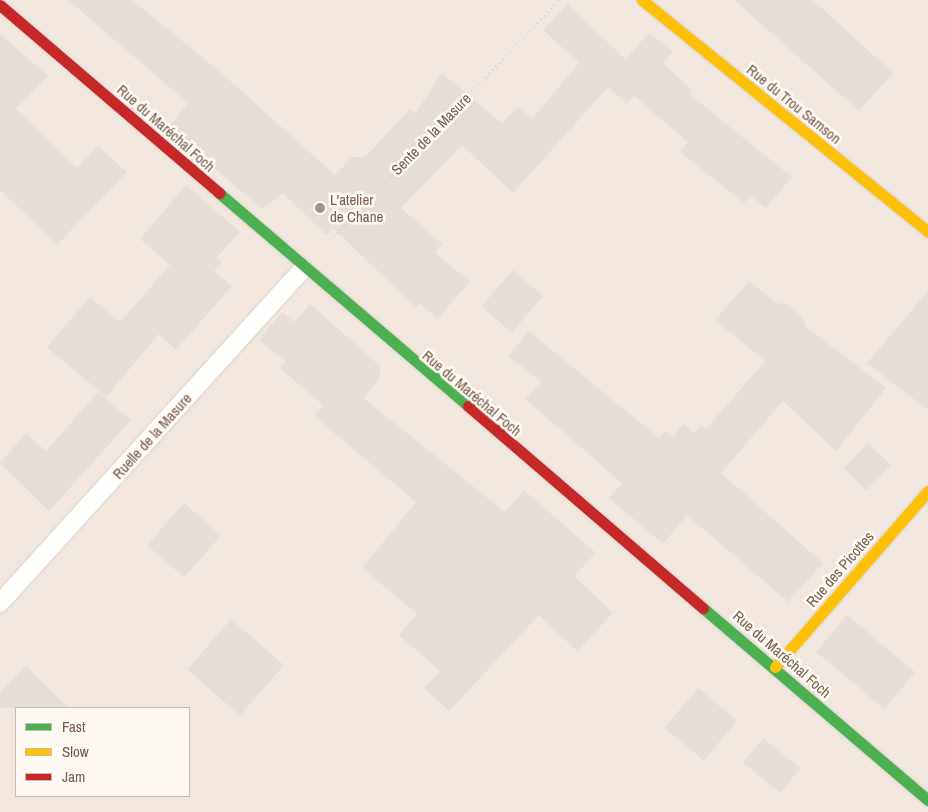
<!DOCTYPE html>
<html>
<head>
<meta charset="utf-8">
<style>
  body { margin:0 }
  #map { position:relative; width:928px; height:812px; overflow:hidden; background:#f8f5f0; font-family:"Archivo Narrow",sans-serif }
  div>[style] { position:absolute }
  .residential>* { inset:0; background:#f1e7de }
  .building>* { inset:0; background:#e5ded7; transform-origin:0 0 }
  .path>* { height:3px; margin-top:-1.5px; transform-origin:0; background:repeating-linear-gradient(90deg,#dbd5d0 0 1px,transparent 0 5px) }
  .roads { filter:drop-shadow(0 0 1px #d8d2ce) drop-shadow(0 0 1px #d8d2ce) }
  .lane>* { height:18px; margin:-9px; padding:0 9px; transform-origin:9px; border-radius:9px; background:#fefefd }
  .fast>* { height:11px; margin:-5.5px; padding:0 5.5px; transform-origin:5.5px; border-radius:5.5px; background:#4caf50 }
  .slow>* { height:11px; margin:-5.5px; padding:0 5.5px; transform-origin:5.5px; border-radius:5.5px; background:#ffc107 }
  .jam>* { height:11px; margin:-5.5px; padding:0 5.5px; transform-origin:5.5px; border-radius:5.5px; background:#c62828 }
  .dots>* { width:14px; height:14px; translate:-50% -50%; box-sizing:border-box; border:2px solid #fefaf3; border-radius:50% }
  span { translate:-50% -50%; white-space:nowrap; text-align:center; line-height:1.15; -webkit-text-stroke:5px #fefaf3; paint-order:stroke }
  .street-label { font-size:15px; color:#785c4f }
  .poi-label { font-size:15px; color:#785c4f }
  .left { translate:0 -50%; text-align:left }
  .legend { position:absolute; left:15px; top:707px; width:175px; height:90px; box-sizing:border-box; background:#fefaf3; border:1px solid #c8bbb1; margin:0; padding:6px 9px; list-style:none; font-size:15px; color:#785c4f }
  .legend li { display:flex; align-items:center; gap:10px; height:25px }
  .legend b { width:25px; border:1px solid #c8bbb1 }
</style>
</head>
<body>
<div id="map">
  <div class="residential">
    <i style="clip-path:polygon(evenodd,0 0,928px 0,928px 812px,0 812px,0 0,16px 708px,189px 708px,189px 796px,16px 796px,16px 708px)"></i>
  </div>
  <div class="building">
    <i style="clip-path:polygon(68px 0,132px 0,218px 70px,335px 175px,352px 157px,365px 157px,410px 109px,415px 114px,442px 73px,502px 123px,518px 107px,532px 119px,579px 63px,543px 30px,568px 4px,625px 59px,649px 33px,673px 52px,663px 63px,692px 90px,689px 94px,792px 177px,766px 208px,750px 196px,744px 203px,680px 152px,688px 142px,634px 96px,627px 104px,608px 87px,513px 193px,462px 145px,401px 208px,442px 244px,435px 253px,470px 282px,437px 319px,420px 303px,415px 307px,333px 228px,326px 235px,283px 193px,262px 209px,207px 162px,171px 125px,188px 103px)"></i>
    <i style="clip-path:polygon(734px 0,813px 0,893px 73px,859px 111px)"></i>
    <i style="clip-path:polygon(0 34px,48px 76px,16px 109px,77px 168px,98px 146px,127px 172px,57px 245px,0 190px)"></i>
    <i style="clip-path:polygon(186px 185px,240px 232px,216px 258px,222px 263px,214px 271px,232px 286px,176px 350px,159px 334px,106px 397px,47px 347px,90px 297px,120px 322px,170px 265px,140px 239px)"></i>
    <i style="left:513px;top:270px;width:40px;height:48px;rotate:41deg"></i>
    <i style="clip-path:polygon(749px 281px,776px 303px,786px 304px,803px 318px,805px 326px,886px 388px,836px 451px,783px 401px,721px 473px,823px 563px,788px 602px,687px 515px,663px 544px,609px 498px,622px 483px,525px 399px,541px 382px,508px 356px,529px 331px,659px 438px,665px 431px,673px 437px,683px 424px,694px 433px,701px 425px,706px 429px,765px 361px,715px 320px)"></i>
    <i style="clip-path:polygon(928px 291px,928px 410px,867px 363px)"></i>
    <i style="clip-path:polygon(310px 304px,380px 366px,380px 378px,363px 398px,505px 512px,524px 490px,596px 553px,574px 576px,613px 613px,577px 651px,539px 615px,449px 711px,424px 688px,440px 671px,399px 635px,417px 614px,362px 568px,416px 502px,314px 416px,323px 405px,280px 368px,286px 362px,259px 340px,282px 312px,294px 322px)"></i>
    <i style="clip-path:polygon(98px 392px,131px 420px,49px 511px,0 463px,26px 433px,46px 451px)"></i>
    <i style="left:868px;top:443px;width:32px;height:35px;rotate:44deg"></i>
    <i style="left:184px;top:503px;width:49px;height:56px;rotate:41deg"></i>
    <i style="left:847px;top:615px;width:89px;height:48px;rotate:40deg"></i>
    <i style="left:231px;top:619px;width:70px;height:67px;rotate:41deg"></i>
    <i style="clip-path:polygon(26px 666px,38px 678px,69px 708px,0 708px,0 692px)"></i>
    <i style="left:698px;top:688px;width:51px;height:52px;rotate:40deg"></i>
    <i style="left:763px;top:738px;width:48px;height:32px;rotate:39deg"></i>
  </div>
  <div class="path">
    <i style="left:330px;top:240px;width:332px;rotate:-46.3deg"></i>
  </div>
  <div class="roads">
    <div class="lane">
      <i style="left:0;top:603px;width:451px;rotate:-47.8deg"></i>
    </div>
    <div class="fast">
      <i style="left:219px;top:193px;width:328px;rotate:40.5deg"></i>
      <i style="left:703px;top:608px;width:296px;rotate:40.5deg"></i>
    </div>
    <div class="slow">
      <i style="left:642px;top:0;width:368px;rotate:39deg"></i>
      <i style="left:775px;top:667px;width:233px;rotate:-49deg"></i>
    </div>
    <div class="jam">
      <i style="left:0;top:5px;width:289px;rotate:40.6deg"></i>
      <i style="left:468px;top:406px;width:310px;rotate:40.7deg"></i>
    </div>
  </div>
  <div class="dots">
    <i style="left:320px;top:208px;background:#a59287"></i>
  </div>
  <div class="street-label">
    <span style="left:794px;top:104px;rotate:39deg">Rue du Trou Samson</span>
    <span style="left:166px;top:128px;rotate:41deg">Rue du Maréchal Foch</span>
    <span style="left:431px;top:134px;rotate:-46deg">Sente de la Masure</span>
    <span style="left:472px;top:393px;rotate:40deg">Rue du Maréchal Foch</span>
    <span style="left:152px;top:436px;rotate:-48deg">Ruelle de la Masure</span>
    <span style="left:840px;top:569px;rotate:-49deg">Rue des Picottes</span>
    <span style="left:782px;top:654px;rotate:41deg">Rue du Maréchal Foch</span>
  </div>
  <div class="poi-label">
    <span class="left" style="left:330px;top:208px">L'atelier<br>de Chane</span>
  </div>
  <ul class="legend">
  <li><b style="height:6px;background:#4caf50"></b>Fast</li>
  <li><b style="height:6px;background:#ffc107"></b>Slow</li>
  <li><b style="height:6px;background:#c62828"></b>Jam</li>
  </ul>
</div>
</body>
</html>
